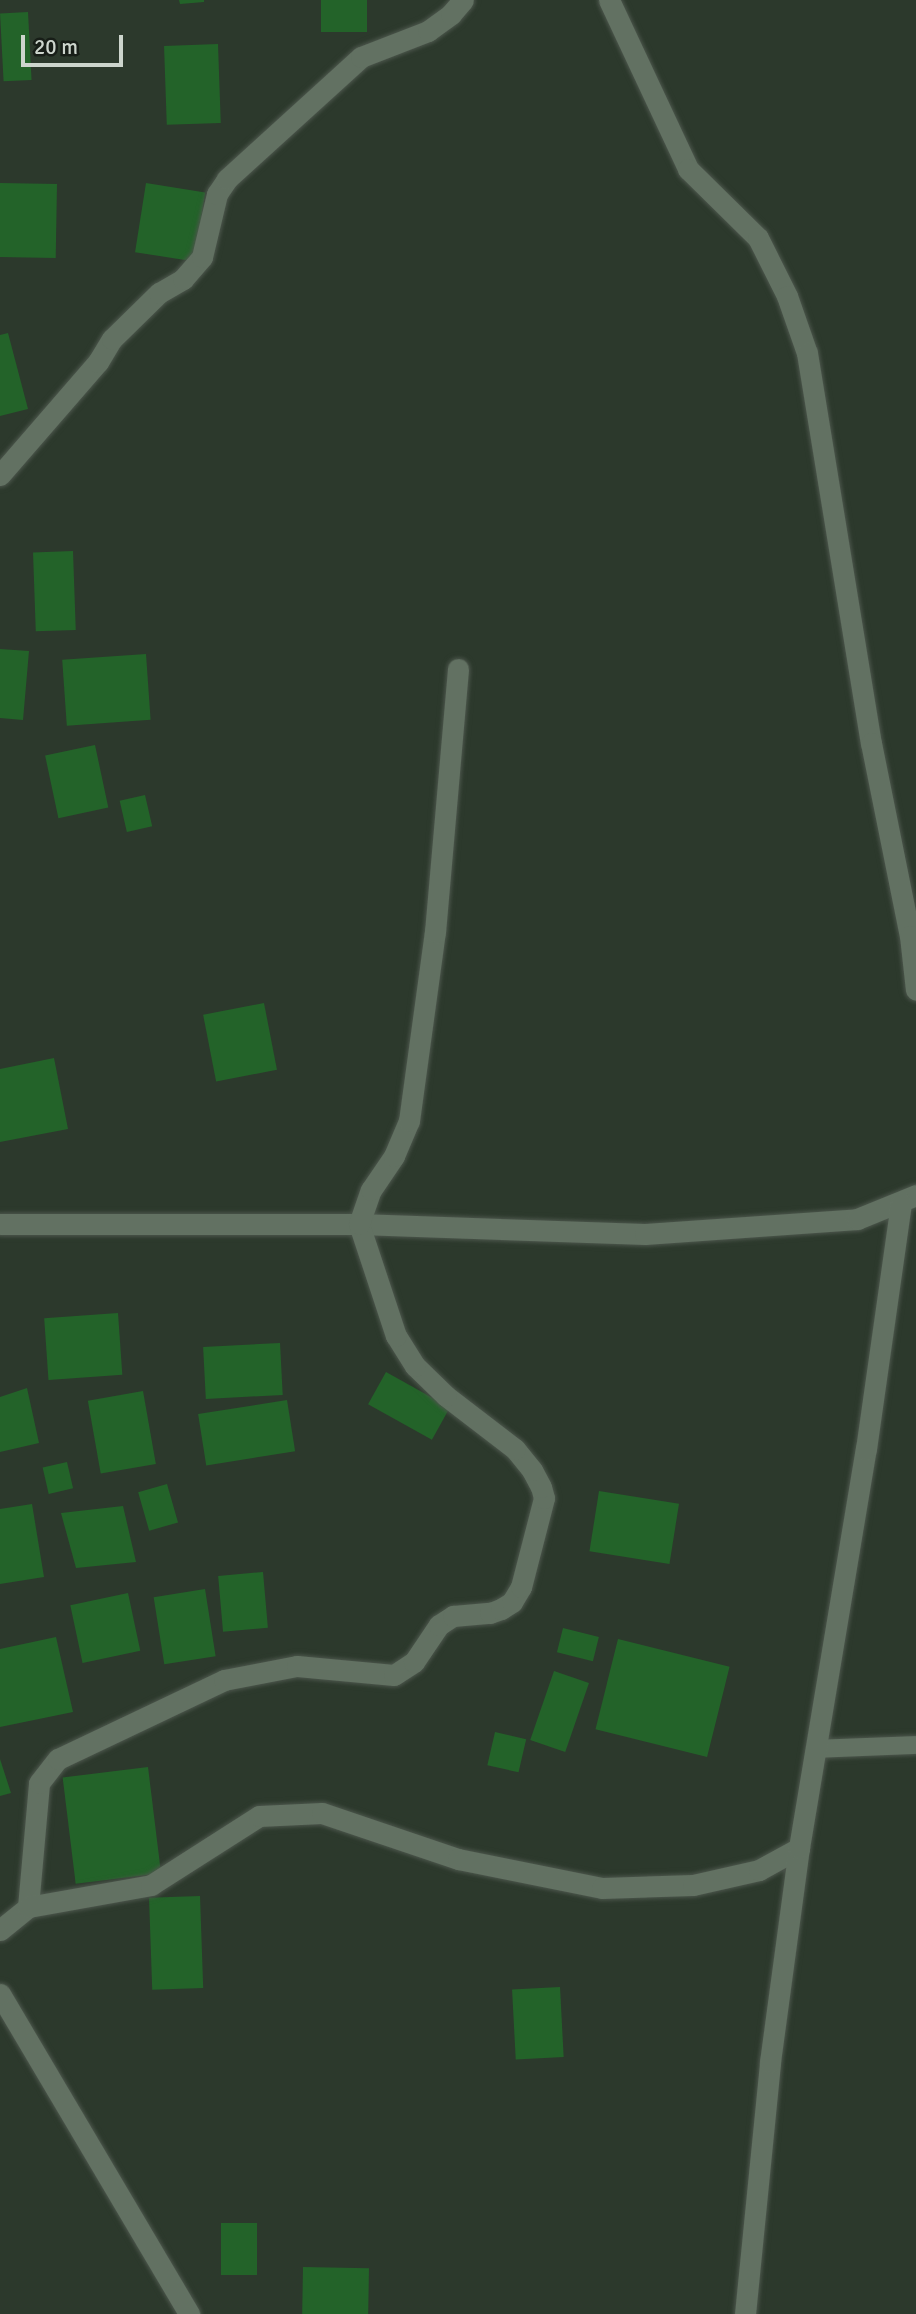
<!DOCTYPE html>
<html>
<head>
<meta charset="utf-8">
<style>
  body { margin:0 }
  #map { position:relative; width:916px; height:2314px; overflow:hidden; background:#2c392c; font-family:Signika,sans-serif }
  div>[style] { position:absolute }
  .building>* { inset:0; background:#236329; transform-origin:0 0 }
  .roads { filter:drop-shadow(0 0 2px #4c564c) drop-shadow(0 0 2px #4c564c) }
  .lane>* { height:18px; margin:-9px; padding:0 9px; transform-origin:9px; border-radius:9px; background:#627162 }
  .street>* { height:21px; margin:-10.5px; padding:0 10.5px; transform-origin:10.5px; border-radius:10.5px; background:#627162 }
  span { translate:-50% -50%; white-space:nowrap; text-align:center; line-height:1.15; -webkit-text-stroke:5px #181e18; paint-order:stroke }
  .scale { position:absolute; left:21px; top:35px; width:102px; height:32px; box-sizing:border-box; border:4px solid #cdd5cd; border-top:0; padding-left:9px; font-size:21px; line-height:24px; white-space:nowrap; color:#cdd5cd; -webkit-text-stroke:5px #181e18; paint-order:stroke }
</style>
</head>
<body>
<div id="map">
  <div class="building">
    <i style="clip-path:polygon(179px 0,204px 0,204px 2px,180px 4px)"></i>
    <i style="left:321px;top:0;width:46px;height:32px"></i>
    <i style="left:28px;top:12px;width:68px;height:28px;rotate:87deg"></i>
    <i style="left:218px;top:44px;width:79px;height:54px;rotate:88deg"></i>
    <i style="left:0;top:183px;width:57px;height:74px;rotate:1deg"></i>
    <i style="left:146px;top:183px;width:60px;height:70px;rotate:9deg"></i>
    <i style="clip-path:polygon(8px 333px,28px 409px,0 416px,0 335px)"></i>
    <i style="left:73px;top:551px;width:79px;height:40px;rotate:88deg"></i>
    <i style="clip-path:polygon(0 649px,29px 651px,23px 720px,0 718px)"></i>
    <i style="left:146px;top:654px;width:66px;height:84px;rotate:86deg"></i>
    <i style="left:95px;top:745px;width:64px;height:51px;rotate:78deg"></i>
    <i style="left:145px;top:795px;width:32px;height:26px;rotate:77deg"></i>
    <i style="left:264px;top:1003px;width:68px;height:62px;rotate:79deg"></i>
    <i style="clip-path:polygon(54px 1058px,68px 1129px,0 1142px,0 1069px)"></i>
    <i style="left:118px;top:1313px;width:62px;height:74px;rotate:86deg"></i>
    <i style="left:280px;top:1343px;width:52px;height:77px;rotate:87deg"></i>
    <i style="left:386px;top:1372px;width:73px;height:37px;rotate:29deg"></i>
    <i style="clip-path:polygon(27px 1388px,39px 1443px,0 1452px,0 1397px)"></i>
    <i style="left:143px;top:1391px;width:74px;height:56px;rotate:80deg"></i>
    <i style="left:287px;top:1400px;width:52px;height:90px;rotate:81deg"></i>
    <i style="left:67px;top:1462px;width:27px;height:25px;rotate:77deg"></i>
    <i style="left:167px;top:1484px;width:40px;height:30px;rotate:74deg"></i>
    <i style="left:599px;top:1491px;width:81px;height:61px;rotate:9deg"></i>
    <i style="clip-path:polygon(32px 1504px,44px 1577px,0 1584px,0 1509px)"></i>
    <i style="clip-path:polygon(123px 1506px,136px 1562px,76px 1568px,61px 1513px)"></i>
    <i style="left:263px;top:1572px;width:56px;height:45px;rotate:85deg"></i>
    <i style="left:205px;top:1589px;width:68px;height:52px;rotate:81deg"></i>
    <i style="left:128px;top:1593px;width:59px;height:59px;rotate:78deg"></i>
    <i style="left:563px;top:1628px;width:37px;height:25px;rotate:14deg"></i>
    <i style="clip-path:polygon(56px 1637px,73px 1712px,0 1727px,0 1649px)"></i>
    <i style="left:618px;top:1639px;width:115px;height:93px;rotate:14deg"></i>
    <i style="left:554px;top:1671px;width:37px;height:73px;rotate:19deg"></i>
    <i style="left:495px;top:1732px;width:32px;height:34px;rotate:13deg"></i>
    <i style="clip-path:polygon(0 1759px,11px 1793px,0 1796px)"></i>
    <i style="left:148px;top:1767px;width:107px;height:86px;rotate:83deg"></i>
    <i style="left:200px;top:1896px;width:92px;height:51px;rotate:88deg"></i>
    <i style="left:560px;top:1987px;width:70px;height:48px;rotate:87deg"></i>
    <i style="left:221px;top:2223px;width:36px;height:52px"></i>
    <i style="left:303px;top:2267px;width:66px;height:47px;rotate:1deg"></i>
  </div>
  <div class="roads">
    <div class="lane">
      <i style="left:816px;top:1749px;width:100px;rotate:-2.3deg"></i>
    </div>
    <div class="street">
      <i style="left:609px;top:0;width:187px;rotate:64.9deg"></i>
      <i style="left:688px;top:169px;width:98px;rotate:44.6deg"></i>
      <i style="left:758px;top:238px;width:65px;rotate:63.4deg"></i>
      <i style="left:787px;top:296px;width:60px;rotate:70.7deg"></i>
      <i style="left:807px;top:353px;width:395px;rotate:80.7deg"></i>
      <i style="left:871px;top:743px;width:197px;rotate:78.6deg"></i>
      <i style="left:910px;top:936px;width:54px;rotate:83.7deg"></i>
      <i style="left:0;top:475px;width:150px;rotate:-49.1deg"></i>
      <i style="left:98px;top:362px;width:27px;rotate:-59deg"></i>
      <i style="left:112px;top:339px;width:66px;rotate:-44.4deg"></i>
      <i style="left:159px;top:293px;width:28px;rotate:-30deg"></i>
      <i style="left:183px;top:279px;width:29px;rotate:-49deg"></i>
      <i style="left:202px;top:257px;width:65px;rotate:-76.6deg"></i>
      <i style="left:217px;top:194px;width:18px;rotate:-56deg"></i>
      <i style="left:227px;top:179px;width:181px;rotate:-42.3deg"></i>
      <i style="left:361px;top:57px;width:72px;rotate:-21.2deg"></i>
      <i style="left:428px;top:31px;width:29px;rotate:-36deg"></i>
      <i style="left:451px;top:14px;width:18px;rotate:-49deg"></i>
      <i style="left:0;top:1224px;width:359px"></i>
      <i style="left:359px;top:1224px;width:286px;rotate:2deg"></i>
      <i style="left:645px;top:1234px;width:213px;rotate:-4deg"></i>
      <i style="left:857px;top:1219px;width:64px;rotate:-22.1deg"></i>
      <i style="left:28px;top:1907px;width:124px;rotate:-84.9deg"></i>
      <i style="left:39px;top:1783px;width:31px;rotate:-52deg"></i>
      <i style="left:58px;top:1759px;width:184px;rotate:-25.4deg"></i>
      <i style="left:224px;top:1680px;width:74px;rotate:-10.9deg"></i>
      <i style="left:297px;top:1666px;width:97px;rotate:5.3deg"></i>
      <i style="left:394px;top:1675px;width:24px;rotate:-33deg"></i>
      <i style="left:414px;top:1662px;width:45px;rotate:-56deg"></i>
      <i style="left:439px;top:1625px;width:17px;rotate:-33deg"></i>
      <i style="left:453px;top:1616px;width:37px;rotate:-5deg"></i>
      <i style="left:490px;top:1613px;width:12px;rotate:-20deg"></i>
      <i style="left:501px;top:1609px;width:13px;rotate:-32deg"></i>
      <i style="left:512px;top:1602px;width:17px;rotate:-59deg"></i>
      <i style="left:521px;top:1587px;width:92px;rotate:-75.5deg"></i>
      <i style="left:544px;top:1498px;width:11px;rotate:-105deg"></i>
      <i style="left:541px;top:1487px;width:19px;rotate:-118deg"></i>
      <i style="left:532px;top:1470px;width:27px;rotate:-129deg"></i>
      <i style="left:515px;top:1449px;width:87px;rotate:-142.5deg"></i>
      <i style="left:446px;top:1396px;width:43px;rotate:-135.9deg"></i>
      <i style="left:415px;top:1366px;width:36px;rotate:-122deg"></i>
      <i style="left:396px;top:1336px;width:118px;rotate:-108.3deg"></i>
      <i style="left:359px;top:1224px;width:36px;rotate:-71deg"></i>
      <i style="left:371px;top:1190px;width:41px;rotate:-55.9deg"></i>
      <i style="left:394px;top:1156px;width:38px;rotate:-67deg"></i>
      <i style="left:409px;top:1121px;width:191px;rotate:-82.2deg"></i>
      <i style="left:435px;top:932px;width:264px;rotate:-85deg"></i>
      <i style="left:0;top:1930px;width:36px;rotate:-39deg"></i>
      <i style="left:28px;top:1907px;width:125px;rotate:-10.1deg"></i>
      <i style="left:151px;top:1885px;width:128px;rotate:-32.6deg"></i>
      <i style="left:259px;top:1816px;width:63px;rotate:-2.7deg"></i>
      <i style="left:322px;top:1813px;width:144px;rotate:18.7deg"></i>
      <i style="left:458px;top:1859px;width:147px;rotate:11.4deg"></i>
      <i style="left:602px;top:1888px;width:91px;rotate:-1.9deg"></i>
      <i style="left:693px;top:1885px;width:68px;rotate:-12.8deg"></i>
      <i style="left:759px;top:1870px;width:46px;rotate:-28.8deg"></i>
      <i style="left:0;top:1994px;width:372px;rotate:59.4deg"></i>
      <i style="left:745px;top:2314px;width:253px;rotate:-84.3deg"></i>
      <i style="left:770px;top:2062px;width:216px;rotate:-82.3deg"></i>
      <i style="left:799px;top:1848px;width:405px;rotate:-80.5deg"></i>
      <i style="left:866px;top:1449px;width:248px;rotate:-81.9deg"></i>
    </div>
  </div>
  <div class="scale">20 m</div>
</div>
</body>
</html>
